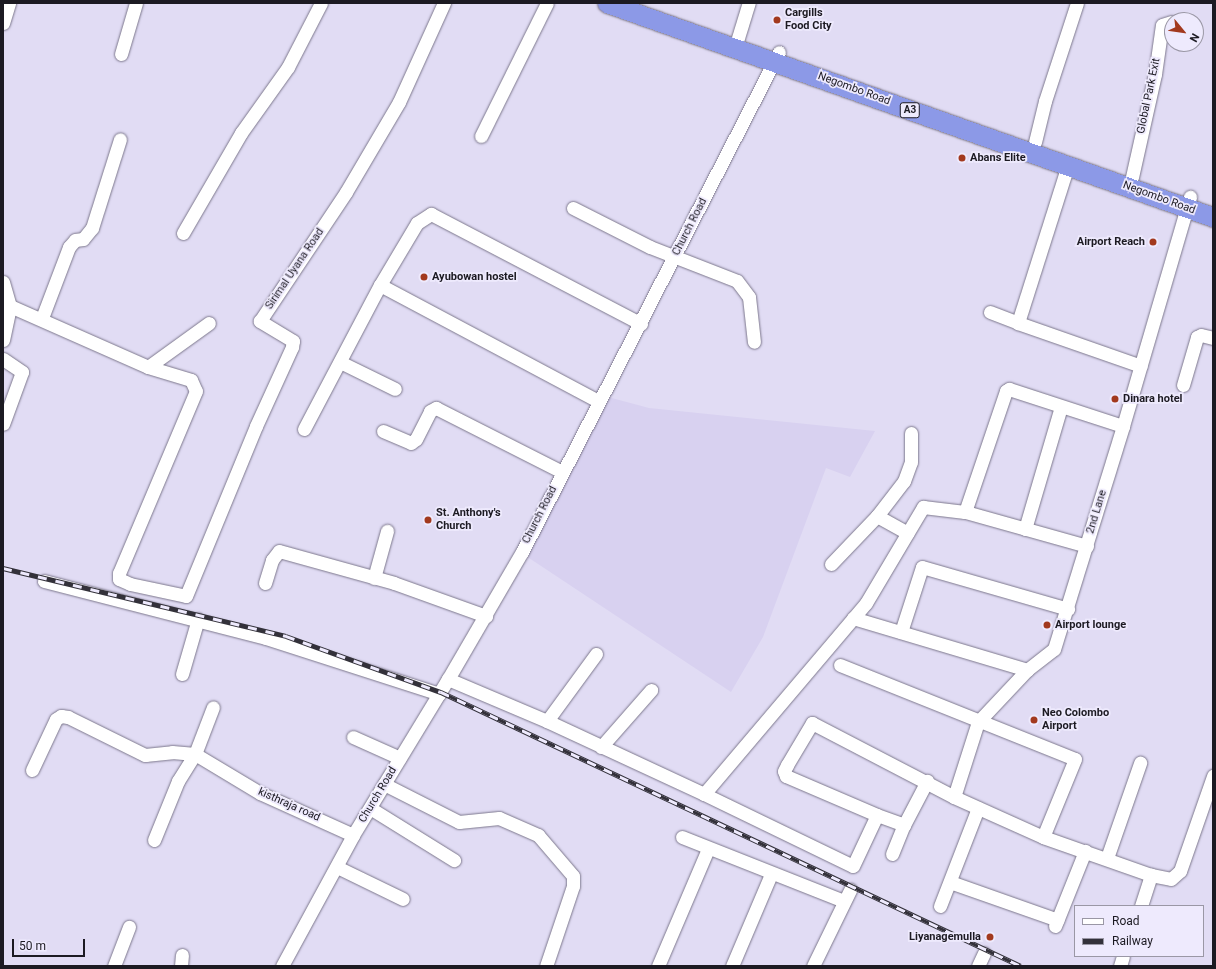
<!DOCTYPE html>
<html>
<head>
<meta charset="utf-8">
<style>
  body { margin:0 }
  #map { position:relative; width:1216px; height:969px; overflow:hidden; background:#e1dcf4; font-family:Roboto,sans-serif }
  div>[style] { position:absolute }
  .built>* { inset:0; background:#d8d1f0 }
  .roads { filter:drop-shadow(0 0 1px #7c778c) drop-shadow(0 0 1px #7c778c) }
  .minor>* { height:13px; margin:-6.5px; padding:0 6.5px; transform-origin:6.5px; border-radius:6.5px; background:#fff }
  .highway>* { height:19px; margin:-9.5px; padding:0 9.5px; transform-origin:9.5px; border-radius:9.5px; background:#8c99e7 }
  .rail>* { height:4.5px; margin-top:-2.25px; transform-origin:0; background:repeating-linear-gradient(90deg,#eeeafd 0 9px,#33313a 0 18px); box-sizing:border-box; border-block:1px solid #33313a }
  .dots>* { width:11px; height:11px; translate:-50% -50%; box-sizing:border-box; border:2px solid #eeeafd; border-radius:50% }
  span { translate:-50% -50%; white-space:nowrap; text-align:center; line-height:1.15; -webkit-text-stroke:3.5px #eeeafd; paint-order:stroke }
  .shield-label span { padding:1px 3px; background:#eeeafd; border:1px solid; border-radius:3px; -webkit-text-stroke-width:0 }
  .shield-label { font-size:10px; color:#1c1a22; font-weight:700 }
  .poi-label { font-size:11px; color:#1c1a22; font-weight:700 }
  .left { translate:0 -50%; text-align:left }
  .right { translate:-100% -50%; text-align:right }
  .street-label { font-size:11px; color:#1c1a22 }
  .frame { position:absolute; inset:0; border:4px solid #1c1a22; pointer-events:none }
  .legend { position:absolute; left:1074px; top:905px; width:130px; height:52px; box-sizing:border-box; background:#eeeafd; border:1px solid #9a97a5; margin:0; padding:5px 7px; list-style:none; font-size:12px; color:#1c1a22 }
  .legend li { display:flex; align-items:center; gap:8px; height:20px }
  .legend b { width:20px; border:1px solid #9a97a5 }
  .north { position:absolute; left:1164px; top:12px; width:40px; height:40px; box-sizing:border-box; background:#eeeafd; border:1px solid #9a97a5; border-radius:50%; rotate:119deg; font-size:11px; font-weight:700; line-height:16px; text-align:center; color:#1c1a22 }
  .north::after { content:''; display:block; margin:auto; width:14px; height:18px; background:#a2391e; clip-path:polygon(50% 0,100% 100%,50% 72%,0 100%) }
  .scale { position:absolute; left:12px; top:939px; width:73px; height:18px; box-sizing:border-box; border:2px solid #1c1a22; border-top:0; padding-left:5px; font-size:12px; line-height:14px; white-space:nowrap; color:#1c1a22; -webkit-text-stroke:3px #eeeafd; paint-order:stroke }
</style>
</head>
<body>
<div id="map">
  <div class="built">
    <i style="clip-path:polygon(608px 397px,649px 408px,875px 431px,850px 477px,826px 468px,763px 637px,731px 692px,526px 556px)"></i>
  </div>
  <div class="roads">
    <div class="minor">
      <i style="left:3px;top:23px;width:21px;rotate:-73deg"></i>
      <i style="left:738px;top:38px;width:37px;rotate:-73deg"></i>
      <i style="left:121px;top:54px;width:53px;rotate:-73.6deg"></i>
      <i style="left:481px;top:136px;width:148px;rotate:-63.6deg"></i>
      <i style="left:1035px;top:142px;width:42px;rotate:-76.3deg"></i>
      <i style="left:1045px;top:101px;width:103px;rotate:-71.9deg"></i>
      <i style="left:1068px;top:165px;width:166px;rotate:107.6deg"></i>
      <i style="left:1018px;top:323px;width:130px;rotate:19.3deg"></i>
      <i style="left:1132px;top:177px;width:106px;rotate:-77.4deg"></i>
      <i style="left:1155px;top:74px;width:49px;rotate:-81.9deg"></i>
      <i style="left:1162px;top:25px;width:10px;rotate:-17deg"></i>
      <i style="left:573px;top:208px;width:86px;rotate:26.9deg"></i>
      <i style="left:650px;top:247px;width:93px;rotate:21.3deg"></i>
      <i style="left:737px;top:281px;width:20px;rotate:53deg"></i>
      <i style="left:749px;top:297px;width:45px;rotate:83.7deg"></i>
      <i style="left:183px;top:233px;width:116px;rotate:-59.9deg"></i>
      <i style="left:241px;top:133px;width:81px;rotate:-54.5deg"></i>
      <i style="left:288px;top:67px;width:72px;rotate:-62.7deg"></i>
      <i style="left:3px;top:282px;width:25px;rotate:74deg"></i>
      <i style="left:10px;top:306px;width:151px;rotate:23.8deg"></i>
      <i style="left:148px;top:367px;width:45px;rotate:16.8deg"></i>
      <i style="left:191px;top:380px;width:12px;rotate:66deg"></i>
      <i style="left:196px;top:391px;width:198px;rotate:112.9deg"></i>
      <i style="left:119px;top:573px;width:6px;rotate:90deg"></i>
      <i style="left:119px;top:579px;width:12px;rotate:24deg"></i>
      <i style="left:130px;top:584px;width:57px;rotate:12.1deg"></i>
      <i style="left:186px;top:596px;width:184px;rotate:-67.6deg"></i>
      <i style="left:256px;top:426px;width:87px;rotate:-65.5deg"></i>
      <i style="left:292px;top:347px;width:6px;rotate:-81deg"></i>
      <i style="left:293px;top:341px;width:39px;rotate:-149deg"></i>
      <i style="left:260px;top:321px;width:155px;rotate:-56.3deg"></i>
      <i style="left:346px;top:192px;width:104px;rotate:-59.5deg"></i>
      <i style="left:399px;top:102px;width:109px;rotate:-65.6deg"></i>
      <i style="left:380px;top:285px;width:247px;rotate:28deg"></i>
      <i style="left:990px;top:312px;width:30px;rotate:21deg"></i>
      <i style="left:42px;top:318px;width:76px;rotate:-69.2deg"></i>
      <i style="left:69px;top:247px;width:9px;rotate:-49deg"></i>
      <i style="left:75px;top:240px;width:8px;rotate:-7deg"></i>
      <i style="left:83px;top:239px;width:14px;rotate:-51deg"></i>
      <i style="left:92px;top:228px;width:93px;rotate:-72.5deg"></i>
      <i style="left:3px;top:340px;width:35px;rotate:-78deg"></i>
      <i style="left:3px;top:359px;width:23px;rotate:34deg"></i>
      <i style="left:22px;top:372px;width:55px;rotate:110.1deg"></i>
      <i style="left:340px;top:362px;width:61px;rotate:26.1deg"></i>
      <i style="left:148px;top:367px;width:75px;rotate:-35.8deg"></i>
      <i style="left:1183px;top:385px;width:50px;rotate:-73.7deg"></i>
      <i style="left:1197px;top:337px;width:4px;rotate:-27deg"></i>
      <i style="left:1201px;top:335px;width:12px;rotate:14deg"></i>
      <i style="left:304px;top:429px;width:163px;rotate:-62.2deg"></i>
      <i style="left:380px;top:285px;width:72px;rotate:-59.2deg"></i>
      <i style="left:417px;top:223px;width:17px;rotate:-33deg"></i>
      <i style="left:431px;top:214px;width:237px;rotate:27.6deg"></i>
      <i style="left:383px;top:431px;width:30px;rotate:23deg"></i>
      <i style="left:411px;top:443px;width:6px;rotate:-39deg"></i>
      <i style="left:416px;top:439px;width:31px;rotate:-63deg"></i>
      <i style="left:430px;top:411px;width:7px;rotate:-27deg"></i>
      <i style="left:436px;top:408px;width:141px;rotate:26.9deg"></i>
      <i style="left:877px;top:516px;width:35px;rotate:29deg"></i>
      <i style="left:1025px;top:529px;width:127px;rotate:-73.6deg"></i>
      <i style="left:1087px;top:546px;width:127px;rotate:-164.4deg"></i>
      <i style="left:965px;top:512px;width:128px;rotate:-71.3deg"></i>
      <i style="left:1006px;top:391px;width:4px;rotate:-34deg"></i>
      <i style="left:1009px;top:389px;width:120px;rotate:18deg"></i>
      <i style="left:831px;top:564px;width:66px;rotate:-46.2deg"></i>
      <i style="left:877px;top:516px;width:44px;rotate:-52.4deg"></i>
      <i style="left:904px;top:481px;width:20px;rotate:-70deg"></i>
      <i style="left:911px;top:462px;width:29px;rotate:-90deg"></i>
      <i style="left:374px;top:578px;width:49px;rotate:-74.5deg"></i>
      <i style="left:44px;top:581px;width:229px;rotate:14.4deg"></i>
      <i style="left:266px;top:638px;width:182px;rotate:17.9deg"></i>
      <i style="left:265px;top:583px;width:24px;rotate:-73deg"></i>
      <i style="left:272px;top:560px;width:11px;rotate:-52deg"></i>
      <i style="left:279px;top:551px;width:119px;rotate:15.5deg"></i>
      <i style="left:394px;top:583px;width:98px;rotate:19.7deg"></i>
      <i style="left:853px;top:618px;width:182px;rotate:16.6deg"></i>
      <i style="left:901px;top:632px;width:68px;rotate:-72.1deg"></i>
      <i style="left:922px;top:567px;width:152px;rotate:16deg"></i>
      <i style="left:840px;top:665px;width:253px;rotate:21.8deg"></i>
      <i style="left:1075px;top:759px;width:84px;rotate:112.3deg"></i>
      <i style="left:182px;top:674px;width:57px;rotate:-73.8deg"></i>
      <i style="left:448px;top:679px;width:108px;rotate:23deg"></i>
      <i style="left:547px;top:721px;width:173px;rotate:24.9deg"></i>
      <i style="left:704px;top:794px;width:250px;rotate:-49.7deg"></i>
      <i style="left:866px;top:603px;width:112px;rotate:-59.3deg"></i>
      <i style="left:923px;top:507px;width:42px;rotate:6.8deg"></i>
      <i style="left:547px;top:721px;width:83px;rotate:-53.8deg"></i>
      <i style="left:353px;top:737px;width:51px;rotate:24.1deg"></i>
      <i style="left:601px;top:747px;width:76px;rotate:-48.7deg"></i>
      <i style="left:32px;top:770px;width:56px;rotate:-64.8deg"></i>
      <i style="left:56px;top:719px;width:6px;rotate:-31deg"></i>
      <i style="left:61px;top:716px;width:7px;rotate:8deg"></i>
      <i style="left:68px;top:717px;width:86px;rotate:26.3deg"></i>
      <i style="left:145px;top:755px;width:27px;rotate:-6deg"></i>
      <i style="left:172px;top:752px;width:23px;rotate:5deg"></i>
      <i style="left:195px;top:754px;width:76px;rotate:31deg"></i>
      <i style="left:260px;top:793px;width:102px;rotate:24.3deg"></i>
      <i style="left:384px;top:784px;width:84px;rotate:26.9deg"></i>
      <i style="left:459px;top:822px;width:40px;rotate:-5.7deg"></i>
      <i style="left:499px;top:818px;width:43px;rotate:23.6deg"></i>
      <i style="left:538px;top:835px;width:54px;rotate:49.5deg"></i>
      <i style="left:573px;top:876px;width:10px;rotate:90deg"></i>
      <i style="left:573px;top:886px;width:84px;rotate:108.6deg"></i>
      <i style="left:704px;top:794px;width:165px;rotate:25.8deg"></i>
      <i style="left:853px;top:866px;width:56px;rotate:-64.8deg"></i>
      <i style="left:877px;top:815px;width:29px;rotate:20deg"></i>
      <i style="left:904px;top:825px;width:50px;rotate:-62.4deg"></i>
      <i style="left:954px;top:797px;width:79px;rotate:-72.3deg"></i>
      <i style="left:978px;top:722px;width:71px;rotate:-46.7deg"></i>
      <i style="left:1027px;top:670px;width:34px;rotate:-38deg"></i>
      <i style="left:1054px;top:649px;width:233px;rotate:-72.8deg"></i>
      <i style="left:1123px;top:426px;width:239px;rotate:-73.7deg"></i>
      <i style="left:370px;top:808px;width:99px;rotate:31.8deg"></i>
      <i style="left:877px;top:815px;width:99px;rotate:-156.8deg"></i>
      <i style="left:786px;top:776px;width:5px;rotate:-112deg"></i>
      <i style="left:784px;top:771px;width:7px;rotate:-63deg"></i>
      <i style="left:787px;top:765px;width:49px;rotate:-59.2deg"></i>
      <i style="left:812px;top:723px;width:160px;rotate:27.5deg"></i>
      <i style="left:954px;top:797px;width:98px;rotate:24.2deg"></i>
      <i style="left:1043px;top:837px;width:114px;rotate:19.4deg"></i>
      <i style="left:1151px;top:875px;width:20px;rotate:11deg"></i>
      <i style="left:1171px;top:879px;width:12px;rotate:-42deg"></i>
      <i style="left:1180px;top:871px;width:101px;rotate:-70.8deg"></i>
      <i style="left:682px;top:837px;width:174px;rotate:21.6deg"></i>
      <i style="left:154px;top:840px;width:64px;rotate:-67.9deg"></i>
      <i style="left:178px;top:781px;width:32px;rotate:-58deg"></i>
      <i style="left:195px;top:754px;width:50px;rotate:-69deg"></i>
      <i style="left:892px;top:854px;width:31px;rotate:-68deg"></i>
      <i style="left:1107px;top:858px;width:101px;rotate:-70.8deg"></i>
      <i style="left:337px;top:867px;width:73px;rotate:25.9deg"></i>
      <i style="left:950px;top:882px;width:114px;rotate:19.4deg"></i>
      <i style="left:940px;top:906px;width:105px;rotate:-68.8deg"></i>
      <i style="left:1141px;top:906px;width:33px;rotate:-72deg"></i>
      <i style="left:1055px;top:926px;width:81px;rotate:-68.2deg"></i>
      <i style="left:114px;top:966px;width:42px;rotate:-69deg"></i>
      <i style="left:181px;top:966px;width:11px;rotate:-85deg"></i>
      <i style="left:282px;top:966px;width:149px;rotate:-61.5deg"></i>
      <i style="left:353px;top:835px;width:183px;rotate:-58.7deg"></i>
      <i style="left:448px;top:679px;width:147px;rotate:-59.8deg"></i>
      <i style="left:522px;top:552px;width:562px;rotate:-62.8deg"></i>
      <i style="left:658px;top:966px;width:127px;rotate:-66.9deg"></i>
      <i style="left:732px;top:966px;width:100px;rotate:-67deg"></i>
      <i style="left:813px;top:966px;width:85px;rotate:-64deg"></i>
      <i style="left:978px;top:966px;width:14px;rotate:-65deg"></i>
      <i style="left:1120px;top:966px;width:10px;rotate:-73deg"></i>
    </div>
    <div class="highway">
      <i style="left:607px;top:3px;width:643px;rotate:19.45deg"></i>
    </div>
  </div>
  <div class="rail">
    <i style="left:3px;top:568px;width:291px;rotate:13.5deg"></i>
    <i style="left:286px;top:636px;width:165px;rotate:19.9deg"></i>
    <i style="left:441px;top:692px;width:641px;rotate:25.29deg"></i>
  </div>
  <div class="dots">
    <i style="left:777px;top:20px;background:#a2391e"></i>
    <i style="left:962px;top:158px;background:#a2391e"></i>
    <i style="left:1153px;top:242px;background:#a2391e"></i>
    <i style="left:424px;top:277px;background:#a2391e"></i>
    <i style="left:1115px;top:399px;background:#a2391e"></i>
    <i style="left:428px;top:520px;background:#a2391e"></i>
    <i style="left:1047px;top:625px;background:#a2391e"></i>
    <i style="left:1034px;top:720px;background:#a2391e"></i>
    <i style="left:990px;top:937px;background:#a2391e"></i>
  </div>
  <div class="shield-label">
    <span style="left:910px;top:110px">A3</span>
  </div>
  <div class="poi-label">
    <span class="left" style="left:785px;top:20px">Cargills<br>Food City</span>
    <span class="left" style="left:970px;top:158px">Abans Elite</span>
    <span class="right" style="left:1145px;top:242px">Airport Reach</span>
    <span class="left" style="left:432px;top:277px">Ayubowan hostel</span>
    <span class="left" style="left:1123px;top:399px">Dinara hotel</span>
    <span class="left" style="left:436px;top:520px">St. Anthony's<br>Church</span>
    <span class="left" style="left:1055px;top:625px">Airport lounge</span>
    <span class="left" style="left:1042px;top:720px">Neo Colombo<br>Airport</span>
    <span class="right" style="left:981px;top:937px">Liyanagemulla</span>
  </div>
  <div class="street-label">
    <span style="left:854px;top:89px;rotate:20deg">Negombo Road</span>
    <span style="left:1149px;top:96px;rotate:-78deg">Global Park Exit</span>
    <span style="left:1159px;top:198px;rotate:20deg">Negombo Road</span>
    <span style="left:690px;top:227px;rotate:-63deg">Church Road</span>
    <span style="left:295px;top:269px;rotate:-56deg">Sirimal Uyana Road</span>
    <span style="left:1097px;top:512px;rotate:-73deg">2nd Lane</span>
    <span style="left:540px;top:515px;rotate:-63deg">Church Road</span>
    <span style="left:378px;top:795px;rotate:-59deg">Church Road</span>
    <span style="left:289px;top:805px;rotate:24deg">kisthraja road</span>
  </div>
  <div class="frame"></div>
  <ul class="legend">
  <li><b style="height:5px;background:#fff"></b>Road</li>
  <li><b style="height:5px;background:#33313a"></b>Railway</li>
  </ul>
  <div class="north">N</div>
  <div class="scale">50 m</div>
</div>
</body>
</html>
